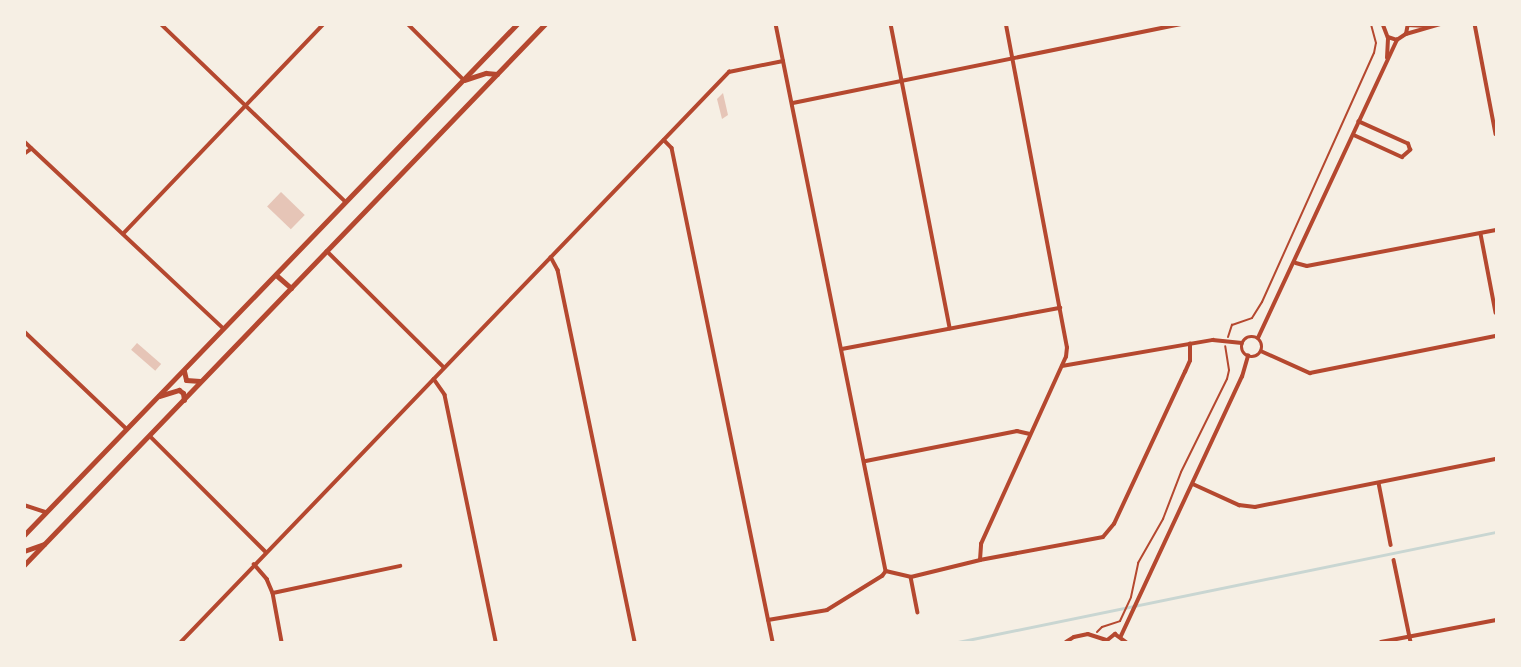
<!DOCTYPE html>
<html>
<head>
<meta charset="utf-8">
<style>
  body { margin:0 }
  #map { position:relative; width:1521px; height:667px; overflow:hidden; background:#f6efe4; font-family:Poppins,sans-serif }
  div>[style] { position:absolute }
  .stream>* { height:2.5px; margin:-1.25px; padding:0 1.25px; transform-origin:1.25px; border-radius:1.25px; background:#c9d6d2 }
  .building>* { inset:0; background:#e6c5b7; transform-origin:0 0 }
  .path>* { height:2px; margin:-1px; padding:0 1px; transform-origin:1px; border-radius:1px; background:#b5482f }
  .minor>* { height:3.5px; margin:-1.75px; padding:0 1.75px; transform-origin:1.75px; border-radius:1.75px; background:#b5482f }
  .minor>.ring { margin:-1.75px; padding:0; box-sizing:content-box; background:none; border:3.5px solid #b5482f; border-radius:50% }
  .trunk>* { height:5px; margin:-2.5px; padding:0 2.5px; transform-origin:2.5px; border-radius:2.5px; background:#b5482f }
  span { translate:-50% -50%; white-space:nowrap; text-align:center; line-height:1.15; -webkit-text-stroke:7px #f6efe4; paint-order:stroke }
  .frame { position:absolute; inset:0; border:26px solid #f6efe4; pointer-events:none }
</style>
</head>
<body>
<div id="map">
  <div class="stream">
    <i style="left:958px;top:642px;width:549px;rotate:-11.56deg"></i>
  </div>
  <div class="building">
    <i style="clip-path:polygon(723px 93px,728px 115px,722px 119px,717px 99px)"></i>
    <i style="left:281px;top:192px;width:33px;height:20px;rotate:44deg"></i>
    <i style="left:137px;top:343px;width:32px;height:9px;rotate:41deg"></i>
  </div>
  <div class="path">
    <i style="left:1228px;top:337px;width:13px;rotate:-72deg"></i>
    <i style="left:1232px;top:325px;width:21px;rotate:-19deg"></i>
    <i style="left:1252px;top:318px;width:19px;rotate:-58deg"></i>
    <i style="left:1262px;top:302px;width:273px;rotate:-65.8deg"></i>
    <i style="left:1374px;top:53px;width:10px;rotate:-79deg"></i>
    <i style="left:1376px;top:43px;width:20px;rotate:-105deg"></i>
    <i style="left:1097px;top:632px;width:7px;rotate:-45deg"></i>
    <i style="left:1102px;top:627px;width:19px;rotate:-18deg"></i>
    <i style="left:1120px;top:621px;width:26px;rotate:-65deg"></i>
    <i style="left:1131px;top:597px;width:35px;rotate:-78deg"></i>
    <i style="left:1138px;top:563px;width:51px;rotate:-60.4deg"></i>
    <i style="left:1163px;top:519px;width:50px;rotate:-69deg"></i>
    <i style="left:1181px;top:472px;width:104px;rotate:-63.7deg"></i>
    <i style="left:1227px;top:379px;width:9px;rotate:-77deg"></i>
    <i style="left:1229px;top:370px;width:24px;rotate:-99deg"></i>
  </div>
  <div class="minor">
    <i style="left:161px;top:24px;width:255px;rotate:43.9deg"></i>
    <i style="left:408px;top:24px;width:79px;rotate:45deg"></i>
    <i style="left:776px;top:24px;width:558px;rotate:78.63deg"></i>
    <i style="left:891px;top:24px;width:310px;rotate:79deg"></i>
    <i style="left:1383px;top:24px;width:14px;rotate:69deg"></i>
    <i style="left:1388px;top:37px;width:9px;rotate:18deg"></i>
    <i style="left:1397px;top:40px;width:11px;rotate:-34deg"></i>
    <i style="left:1406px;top:34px;width:10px;rotate:-79deg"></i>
    <i style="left:1475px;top:24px;width:112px;rotate:79.2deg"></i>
    <i style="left:1408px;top:25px;width:19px;rotate:3deg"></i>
    <i style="left:1406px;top:34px;width:37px;rotate:-16deg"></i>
    <i style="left:1387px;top:58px;width:20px;rotate:-87deg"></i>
    <i style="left:793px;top:103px;width:397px;rotate:-11.5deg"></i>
    <i style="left:1354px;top:135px;width:53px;rotate:24.6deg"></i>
    <i style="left:1402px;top:157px;width:11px;rotate:-41deg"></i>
    <i style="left:1410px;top:150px;width:6px;rotate:-108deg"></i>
    <i style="left:1408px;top:144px;width:54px;rotate:-155.8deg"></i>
    <i style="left:664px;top:140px;width:11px;rotate:45deg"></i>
    <i style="left:672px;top:148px;width:504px;rotate:78.44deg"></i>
    <i style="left:24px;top:141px;width:274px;rotate:43.2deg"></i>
    <i style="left:24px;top:154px;width:9px;rotate:-36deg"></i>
    <i style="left:123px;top:234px;width:291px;rotate:-46.3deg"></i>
    <i style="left:1481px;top:234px;width:80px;rotate:79.2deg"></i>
    <i style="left:327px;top:251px;width:165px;rotate:44.8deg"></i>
    <i style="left:551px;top:257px;width:15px;rotate:62deg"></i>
    <i style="left:558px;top:270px;width:380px;rotate:78.3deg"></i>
    <i style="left:1296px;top:263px;width:11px;rotate:15deg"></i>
    <i style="left:1307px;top:266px;width:192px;rotate:-10.8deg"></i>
    <i style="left:24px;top:331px;width:142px;rotate:43.6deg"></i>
    <i class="ring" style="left:1242px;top:337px;width:16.5px;height:16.5px"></i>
    <i style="left:1258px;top:338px;width:329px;rotate:-65deg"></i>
    <i style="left:842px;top:349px;width:222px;rotate:-10.7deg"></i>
    <i style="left:1261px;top:351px;width:54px;rotate:24.2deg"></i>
    <i style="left:1310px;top:373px;width:190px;rotate:-11.3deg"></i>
    <i style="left:1062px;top:366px;width:153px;rotate:-9.8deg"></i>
    <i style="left:1213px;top:340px;width:29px;rotate:6deg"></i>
    <i style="left:434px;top:379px;width:19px;rotate:55deg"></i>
    <i style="left:445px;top:395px;width:252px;rotate:78.3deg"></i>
    <i style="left:150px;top:436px;width:164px;rotate:45deg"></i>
    <i style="left:866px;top:461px;width:154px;rotate:-11.2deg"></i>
    <i style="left:1017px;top:431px;width:13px;rotate:13deg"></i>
    <i style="left:1379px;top:483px;width:63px;rotate:79deg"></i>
    <i style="left:1193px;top:484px;width:51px;rotate:24.5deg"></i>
    <i style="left:1239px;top:505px;width:16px;rotate:7deg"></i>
    <i style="left:1255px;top:507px;width:246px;rotate:-11.3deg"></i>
    <i style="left:24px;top:505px;width:23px;rotate:18deg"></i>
    <i style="left:980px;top:560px;width:16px;rotate:-86deg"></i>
    <i style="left:981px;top:544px;width:205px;rotate:-65.6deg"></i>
    <i style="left:1066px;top:357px;width:9px;rotate:-84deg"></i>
    <i style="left:1067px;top:348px;width:330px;rotate:-100.7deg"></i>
    <i style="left:1394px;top:560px;width:84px;rotate:78.3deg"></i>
    <i style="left:254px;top:564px;width:20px;rotate:49deg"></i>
    <i style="left:267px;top:579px;width:15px;rotate:67deg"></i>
    <i style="left:273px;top:593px;width:50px;rotate:79.6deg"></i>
    <i style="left:911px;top:577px;width:36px;rotate:79deg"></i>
    <i style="left:273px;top:593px;width:130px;rotate:-12deg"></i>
    <i style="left:768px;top:620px;width:60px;rotate:-9.6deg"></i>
    <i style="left:827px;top:610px;width:65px;rotate:-31.7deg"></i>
    <i style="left:882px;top:576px;width:6px;rotate:-51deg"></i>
    <i style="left:886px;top:571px;width:26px;rotate:13deg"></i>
    <i style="left:911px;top:577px;width:71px;rotate:-13.8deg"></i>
    <i style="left:980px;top:560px;width:125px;rotate:-10.6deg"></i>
    <i style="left:1103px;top:537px;width:17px;rotate:-50deg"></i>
    <i style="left:1114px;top:524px;width:168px;rotate:-65deg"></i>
    <i style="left:1185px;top:372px;width:12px;rotate:-66deg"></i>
    <i style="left:1190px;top:361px;width:17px;rotate:-90deg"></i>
    <i style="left:1121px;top:636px;width:286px;rotate:-65deg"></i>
    <i style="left:1242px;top:377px;width:22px;rotate:-74deg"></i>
    <i style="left:181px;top:642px;width:791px;rotate:-46.13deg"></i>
    <i style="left:729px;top:72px;width:55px;rotate:-11.5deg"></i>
    <i style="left:1066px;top:642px;width:9px;rotate:-32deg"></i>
    <i style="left:1074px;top:637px;width:14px;rotate:-12deg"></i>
    <i style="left:1088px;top:634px;width:19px;rotate:18deg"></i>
    <i style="left:1105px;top:642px;width:13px;rotate:-39deg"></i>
    <i style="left:1115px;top:634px;width:14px;rotate:36deg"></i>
    <i style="left:1381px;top:642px;width:117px;rotate:-10.8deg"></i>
  </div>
  <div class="trunk">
    <i style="left:464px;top:80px;width:23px;rotate:-18deg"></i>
    <i style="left:486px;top:73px;width:11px;rotate:5deg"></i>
    <i style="left:276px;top:275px;width:20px;rotate:41deg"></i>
    <i style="left:184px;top:371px;width:9px;rotate:77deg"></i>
    <i style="left:186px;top:380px;width:14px;rotate:4deg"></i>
    <i style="left:159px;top:396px;width:21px;rotate:-17deg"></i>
    <i style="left:179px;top:390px;width:5px;rotate:37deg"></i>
    <i style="left:183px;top:393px;width:7px;rotate:82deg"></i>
    <i style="left:24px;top:535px;width:710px;rotate:-46.03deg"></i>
    <i style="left:24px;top:551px;width:21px;rotate:-19deg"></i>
    <i style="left:24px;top:565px;width:751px;rotate:-46.08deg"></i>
  </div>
  <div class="frame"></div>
</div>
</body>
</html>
